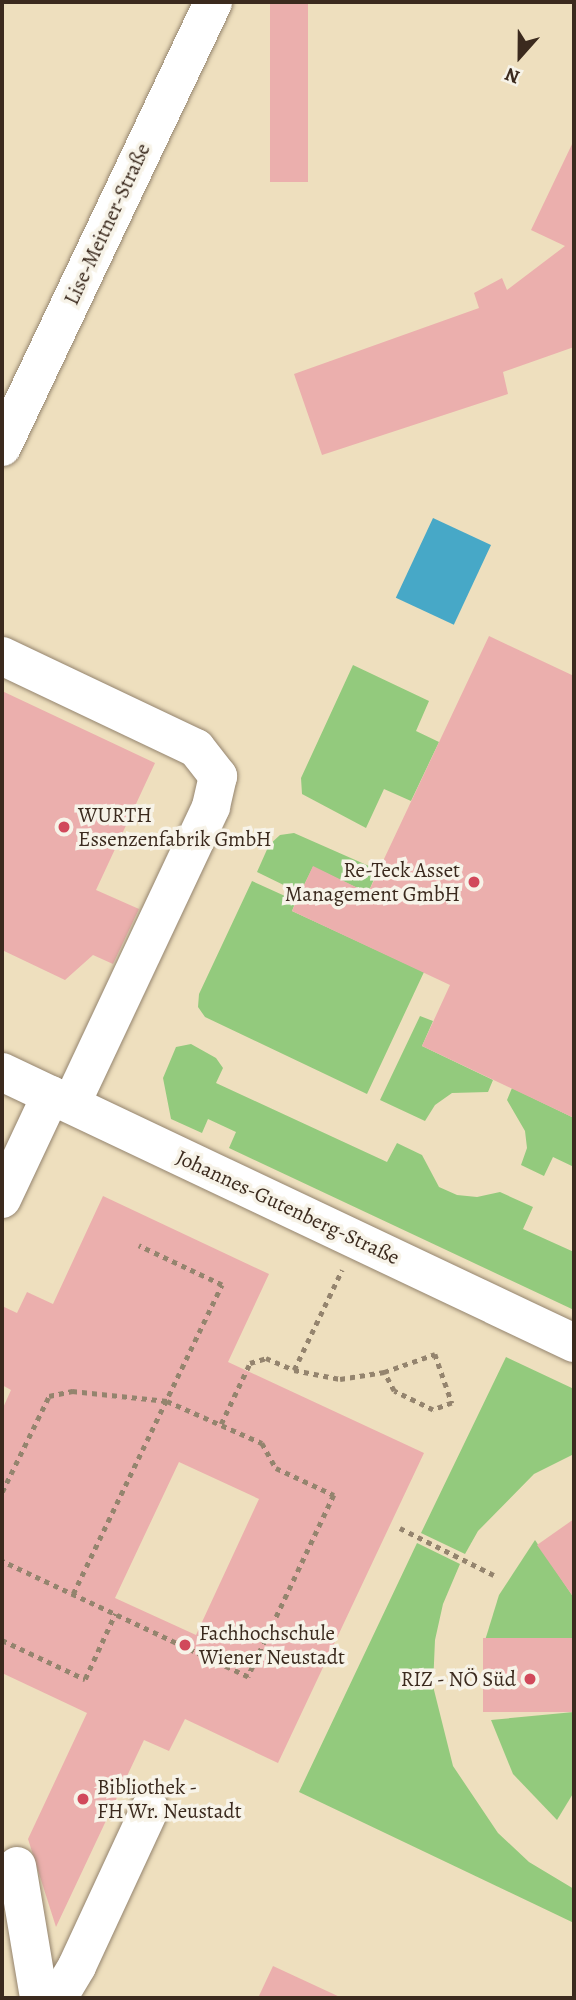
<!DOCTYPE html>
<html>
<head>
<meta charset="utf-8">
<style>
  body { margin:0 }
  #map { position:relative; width:576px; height:2000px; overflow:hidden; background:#eedfbe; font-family:Alegreya,serif }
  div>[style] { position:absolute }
  .green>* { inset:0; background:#93ca7d }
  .water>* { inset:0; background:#47a8c7; transform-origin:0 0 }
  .building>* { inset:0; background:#ebafad; transform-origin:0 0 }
  .path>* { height:4.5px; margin-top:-2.25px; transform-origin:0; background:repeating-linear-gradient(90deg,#94846e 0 5px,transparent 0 10px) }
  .roads { filter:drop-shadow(0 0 2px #94846e) drop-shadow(0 0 2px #94846e) }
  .minor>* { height:38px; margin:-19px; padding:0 19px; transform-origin:19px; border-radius:19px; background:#fff }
  .dots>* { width:19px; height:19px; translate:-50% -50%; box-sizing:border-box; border:4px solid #f7f3e8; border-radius:50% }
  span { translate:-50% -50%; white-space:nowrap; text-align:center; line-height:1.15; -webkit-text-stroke:7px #f7f3e8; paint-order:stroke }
  .street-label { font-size:21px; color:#3b2a1e }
  .poi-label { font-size:21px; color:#3b2a1e }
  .left { translate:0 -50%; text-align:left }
  .right { translate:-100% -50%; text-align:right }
  .frame { position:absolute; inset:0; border:4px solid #3b2a1e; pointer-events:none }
  .north { position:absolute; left:485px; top:21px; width:70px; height:70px; -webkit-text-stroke:5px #f7f3e8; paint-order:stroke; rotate:201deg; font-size:19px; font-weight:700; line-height:28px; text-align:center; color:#3b2a1e }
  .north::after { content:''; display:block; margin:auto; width:24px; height:32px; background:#3b2a1e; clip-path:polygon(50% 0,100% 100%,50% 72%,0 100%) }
</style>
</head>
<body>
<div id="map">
  <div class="green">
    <i style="clip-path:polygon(353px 665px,429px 701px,416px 731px,439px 742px,411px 801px,384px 789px,366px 828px,302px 794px,301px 778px)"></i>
    <i style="clip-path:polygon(294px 833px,378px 870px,368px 893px,313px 867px,300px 893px,257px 872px,269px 845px,280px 835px)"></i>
    <i style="clip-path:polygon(252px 881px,296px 901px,292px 911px,424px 972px,367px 1094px,205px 1017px,198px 1007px,199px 994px)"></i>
    <i style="clip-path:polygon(420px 1016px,433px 1021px,422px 1046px,493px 1080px,488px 1092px,452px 1093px,435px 1105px,425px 1121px,380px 1100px)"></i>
    <i style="clip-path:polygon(191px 1044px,216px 1058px,223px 1068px,216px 1083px,387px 1162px,397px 1143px,422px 1155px,439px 1187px,457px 1195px,477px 1197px,500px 1192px,533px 1207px,523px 1229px,574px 1252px,574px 1310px,229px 1148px,236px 1132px,208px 1119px,202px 1133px,171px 1119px,163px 1078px,176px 1047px)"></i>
    <i style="clip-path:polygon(512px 1088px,574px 1118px,574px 1167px,553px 1157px,544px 1176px,521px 1165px,527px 1148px,525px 1131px,507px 1100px)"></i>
    <i style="clip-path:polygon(506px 1357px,574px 1389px,574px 1454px,534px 1474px,478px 1531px,465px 1554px,421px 1533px)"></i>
    <i style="clip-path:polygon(535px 1540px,574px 1598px,574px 1638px,483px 1647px,499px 1595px)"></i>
    <i style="clip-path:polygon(417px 1543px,460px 1564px,443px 1604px,435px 1640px,433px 1686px,453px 1766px,498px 1833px,529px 1862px,574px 1889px,574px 1923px,299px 1792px)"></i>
    <i style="clip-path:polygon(574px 1712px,574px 1792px,557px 1820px,513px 1774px,491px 1720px)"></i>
  </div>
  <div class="water">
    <i style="left:433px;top:518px;width:64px;height:88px;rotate:25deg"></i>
  </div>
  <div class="building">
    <i style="left:270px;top:2px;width:38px;height:180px"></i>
    <i style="clip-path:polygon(574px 140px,574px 347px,503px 372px,508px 394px,322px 455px,294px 374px,479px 308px,474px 293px,502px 278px,507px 290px,565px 246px,531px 230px)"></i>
    <i style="clip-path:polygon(489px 636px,574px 676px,574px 1118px,422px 1046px,450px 985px,292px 911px,313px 866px,368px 893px)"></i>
    <i style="clip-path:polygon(2px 691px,155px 763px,96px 890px,139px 909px,113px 964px,93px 955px,65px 980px,2px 950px)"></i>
    <i style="clip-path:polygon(evenodd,103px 1196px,269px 1274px,228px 1362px,424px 1453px,278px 1763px,185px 1719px,169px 1751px,144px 1740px,56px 1927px,28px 1839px,87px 1713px,2px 1673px,2px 1410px,11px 1390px,2px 1385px,2px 1306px,17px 1313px,27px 1292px,53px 1304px,103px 1196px,179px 1462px,259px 1499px,196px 1635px,115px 1598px,179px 1462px)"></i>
    <i style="clip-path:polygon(574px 1519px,574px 1598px,537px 1545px)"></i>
    <i style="left:574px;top:1638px;width:74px;height:91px;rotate:90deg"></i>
    <i style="clip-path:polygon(273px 1966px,342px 1998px,258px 1998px)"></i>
  </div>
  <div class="path">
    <i style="left:294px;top:1370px;width:47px;rotate:11.1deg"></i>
    <i style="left:340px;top:1379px;width:45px;rotate:-9deg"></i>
    <i style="left:384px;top:1372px;width:54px;rotate:-19.4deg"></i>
    <i style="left:435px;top:1354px;width:52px;rotate:70.9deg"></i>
    <i style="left:452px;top:1403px;width:20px;rotate:160deg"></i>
    <i style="left:433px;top:1410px;width:43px;rotate:-154deg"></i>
    <i style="left:394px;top:1391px;width:21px;rotate:-118deg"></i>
    <i style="left:221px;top:1424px;width:68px;rotate:-64.6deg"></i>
    <i style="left:250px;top:1363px;width:17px;rotate:-17deg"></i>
    <i style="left:266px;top:1358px;width:30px;rotate:23deg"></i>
    <i style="left:294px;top:1370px;width:111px;rotate:-64.4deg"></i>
    <i style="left:2px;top:1492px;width:107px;rotate:-63.9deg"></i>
    <i style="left:49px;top:1396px;width:24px;rotate:-12deg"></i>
    <i style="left:72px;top:1391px;width:96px;rotate:6deg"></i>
    <i style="left:167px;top:1401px;width:104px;rotate:23.9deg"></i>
    <i style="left:262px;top:1443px;width:29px;rotate:61deg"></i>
    <i style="left:276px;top:1468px;width:64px;rotate:25deg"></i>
    <i style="left:334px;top:1495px;width:201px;rotate:115.3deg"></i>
    <i style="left:248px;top:1677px;width:272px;rotate:-154.8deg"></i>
    <i style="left:400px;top:1528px;width:105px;rotate:26.6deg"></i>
    <i style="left:73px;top:1594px;width:343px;rotate:-64.3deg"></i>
    <i style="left:222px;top:1285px;width:92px;rotate:-154.8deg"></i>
    <i style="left:2px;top:1640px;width:92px;rotate:25.2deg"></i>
    <i style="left:85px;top:1679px;width:72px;rotate:-65.2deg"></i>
  </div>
  <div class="roads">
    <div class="minor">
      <i style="left:2px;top:447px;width:492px;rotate:-64.6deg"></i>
      <i style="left:2px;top:656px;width:215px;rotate:25.4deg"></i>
      <i style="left:196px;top:748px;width:36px;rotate:52deg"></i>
      <i style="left:218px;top:776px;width:32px;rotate:103deg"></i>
      <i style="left:211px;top:807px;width:328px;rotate:115.2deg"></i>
      <i style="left:2px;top:1072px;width:633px;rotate:25.35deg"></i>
      <i style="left:2px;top:1199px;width:115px;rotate:-64.8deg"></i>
      <i style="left:17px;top:1866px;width:134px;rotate:80.5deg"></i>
      <i style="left:58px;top:1998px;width:37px;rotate:-59deg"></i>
      <i style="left:77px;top:1966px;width:173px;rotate:-65.1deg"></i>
    </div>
  </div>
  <div class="dots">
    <i style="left:64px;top:827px;background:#d1495b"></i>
    <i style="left:474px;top:882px;background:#d1495b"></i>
    <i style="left:185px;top:1645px;background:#d1495b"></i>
    <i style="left:530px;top:1679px;background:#d1495b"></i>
    <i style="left:83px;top:1799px;background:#d1495b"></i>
  </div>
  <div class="street-label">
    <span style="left:107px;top:224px;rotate:-65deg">Lise-Meitner-Straße</span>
    <span style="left:288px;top:1207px;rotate:25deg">Johannes-Gutenberg-Straße</span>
  </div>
  <div class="poi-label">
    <span class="left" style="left:78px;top:827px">WURTH<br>Essenzenfabrik GmbH</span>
    <span class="right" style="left:460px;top:882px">Re-Teck Asset<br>Management GmbH</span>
    <span class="left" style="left:199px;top:1645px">Fachhochschule<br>Wiener Neustadt</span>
    <span class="right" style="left:516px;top:1679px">RIZ - NÖ Süd</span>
    <span class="left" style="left:97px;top:1799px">Bibliothek -<br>FH Wr. Neustadt</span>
  </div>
  <div class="frame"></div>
  <div class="north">N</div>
</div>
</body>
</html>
